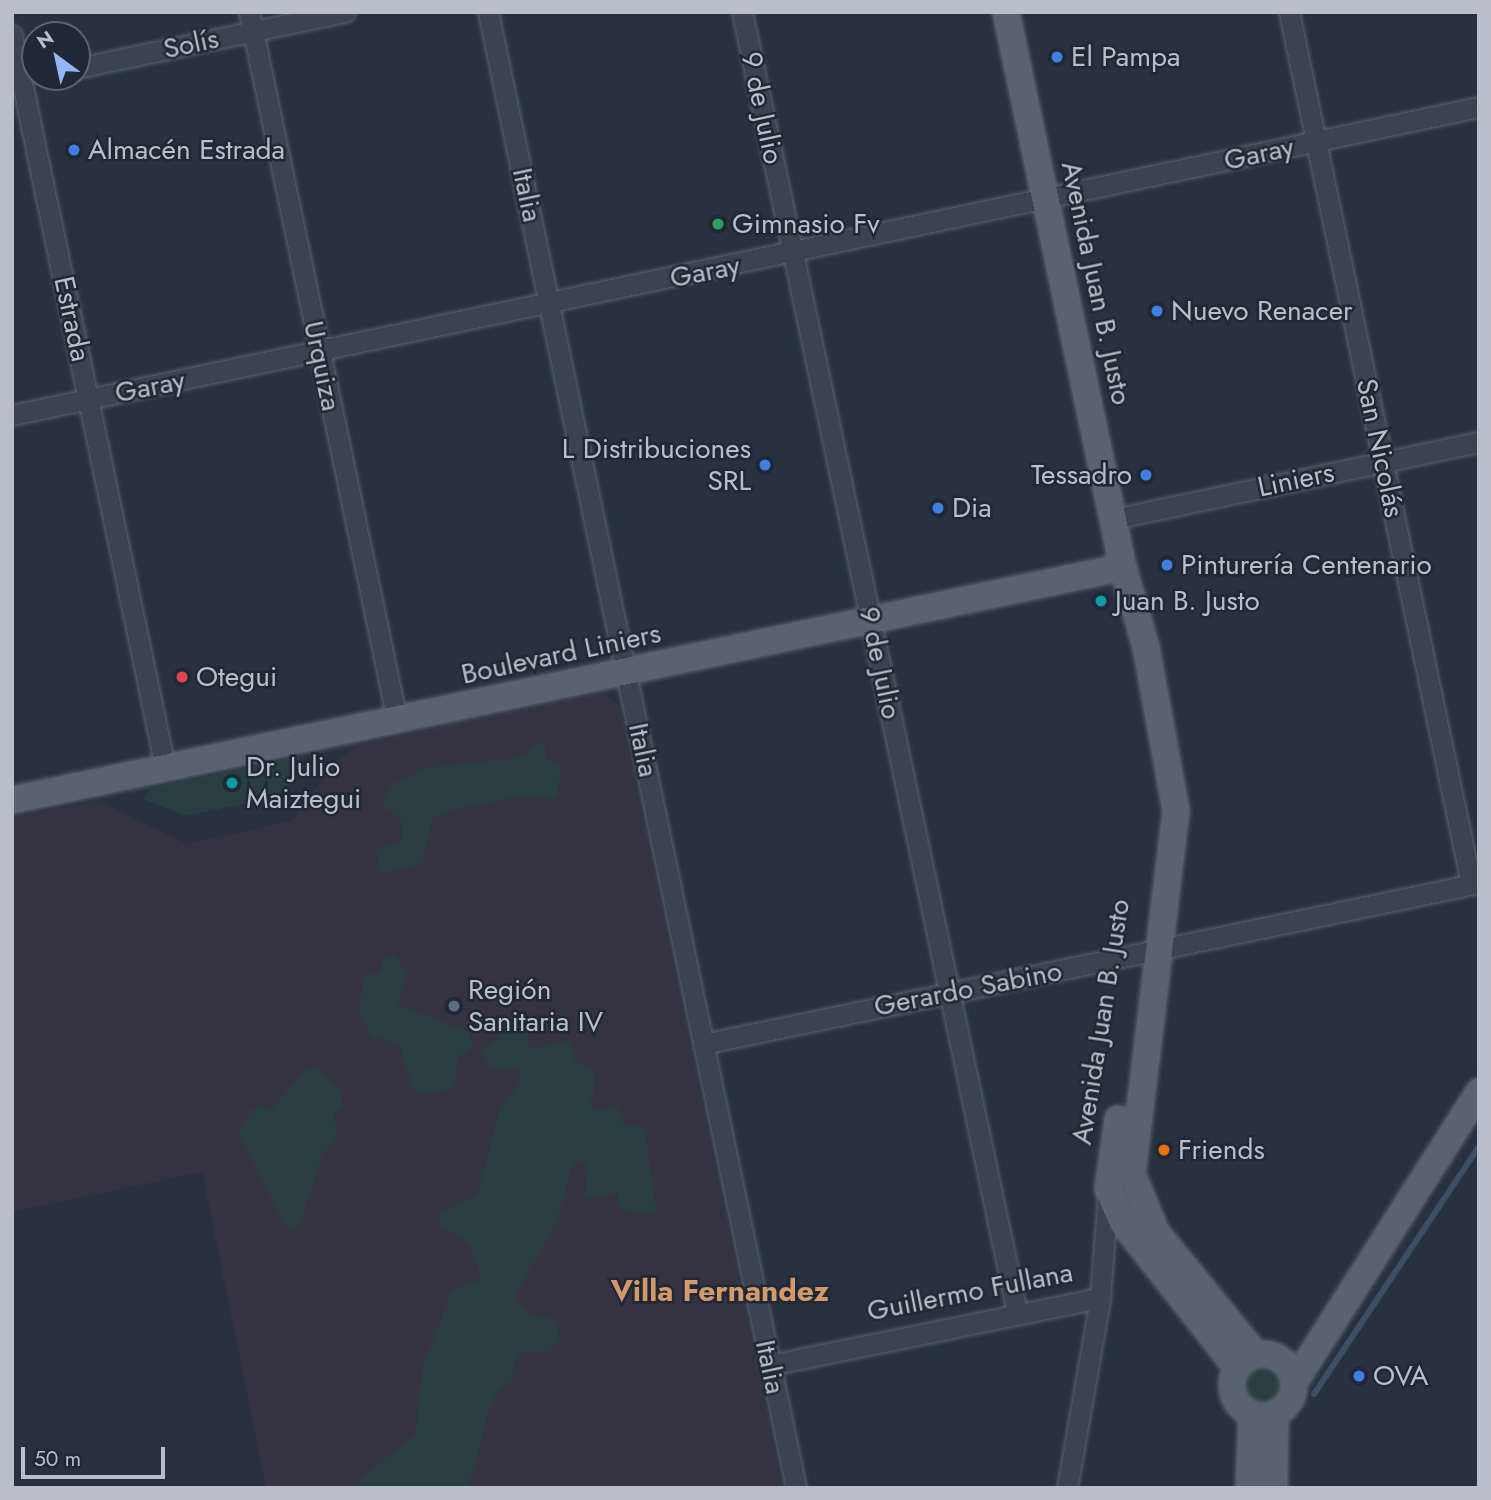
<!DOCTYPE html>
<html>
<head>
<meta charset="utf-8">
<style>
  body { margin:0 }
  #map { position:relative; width:1491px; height:1500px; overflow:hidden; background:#273140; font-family:Jost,sans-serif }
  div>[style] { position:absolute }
  .medical>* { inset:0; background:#353341 }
  .green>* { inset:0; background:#293e41 }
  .round { border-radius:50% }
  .stream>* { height:6px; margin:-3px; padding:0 3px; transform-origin:3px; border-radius:3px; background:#3d4e68 }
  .roads { filter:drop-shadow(0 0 2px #59616d) drop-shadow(0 0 2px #59616d) }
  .minor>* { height:19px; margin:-9.5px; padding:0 9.5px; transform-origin:9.5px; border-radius:9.5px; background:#3b4350 }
  .major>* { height:26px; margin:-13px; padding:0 13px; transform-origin:13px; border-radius:13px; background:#596270 }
  .major>.ring { margin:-13px; padding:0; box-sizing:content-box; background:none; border:26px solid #596270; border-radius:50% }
  .dots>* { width:19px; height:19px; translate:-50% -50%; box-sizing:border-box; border:4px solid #202835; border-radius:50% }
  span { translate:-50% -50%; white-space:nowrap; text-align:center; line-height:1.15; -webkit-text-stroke:5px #202835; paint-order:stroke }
  .street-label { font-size:28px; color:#b8bfca }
  .poi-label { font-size:28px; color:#b8bfca }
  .left { translate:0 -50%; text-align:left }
  .right { translate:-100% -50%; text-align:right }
  .neighbourhood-label { font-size:30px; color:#d2996b; font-weight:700 }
  .frame { position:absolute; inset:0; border:14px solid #b8bfca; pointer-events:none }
  .north { position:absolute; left:21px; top:21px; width:70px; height:70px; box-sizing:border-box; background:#202835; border:2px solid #5d6471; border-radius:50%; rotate:327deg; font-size:19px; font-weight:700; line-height:28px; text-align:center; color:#b8bfca }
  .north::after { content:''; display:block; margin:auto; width:24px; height:32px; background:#93b7f4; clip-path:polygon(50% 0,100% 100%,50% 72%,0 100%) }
  .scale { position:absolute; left:21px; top:1447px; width:144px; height:32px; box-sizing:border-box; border:4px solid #b8bfca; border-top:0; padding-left:9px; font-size:21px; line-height:24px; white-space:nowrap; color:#b8bfca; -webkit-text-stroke:5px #202835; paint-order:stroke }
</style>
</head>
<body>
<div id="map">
  <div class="medical">
    <i style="clip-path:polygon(600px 693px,619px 705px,782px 1488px,266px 1488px,202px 1172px,12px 1212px,12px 817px,99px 801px,187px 844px,292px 821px,334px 763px,359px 745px)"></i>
  </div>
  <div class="green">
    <i style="clip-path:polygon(545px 742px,545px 759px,562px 765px,556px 798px,517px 797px,447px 811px,432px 820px,422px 865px,380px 873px,376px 849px,401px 842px,403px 830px,401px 819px,383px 806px,393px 782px,428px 768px,528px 756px,531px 747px)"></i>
    <i style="clip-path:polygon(298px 757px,311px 767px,273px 798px,185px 816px,144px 799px,152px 788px)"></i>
    <i style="clip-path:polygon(394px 954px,406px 971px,397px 1005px,470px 1032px,472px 1047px,460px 1056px,453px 1087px,435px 1094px,414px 1092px,399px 1044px,371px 1036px,358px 1009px,365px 976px,379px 973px,383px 960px)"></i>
    <i style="clip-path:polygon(522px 1020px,534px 1023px,527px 1042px,531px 1049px,569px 1042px,574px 1060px,593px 1071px,595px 1090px,589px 1104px,595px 1111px,617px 1106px,624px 1126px,644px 1125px,657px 1215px,622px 1210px,617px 1193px,585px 1198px,588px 1162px,574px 1161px,556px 1223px,514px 1299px,532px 1316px,555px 1319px,560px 1339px,548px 1352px,516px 1352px,512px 1380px,493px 1397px,468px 1488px,362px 1488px,358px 1481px,416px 1434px,422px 1370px,451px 1292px,481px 1279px,470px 1244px,439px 1225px,440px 1213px,477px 1195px,499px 1111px,519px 1083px,521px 1068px,491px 1069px,481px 1052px)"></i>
    <i style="clip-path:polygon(318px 1067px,341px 1093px,342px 1106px,334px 1115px,337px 1136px,322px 1156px,299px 1227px,287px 1229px,239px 1133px,252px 1110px,261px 1105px,270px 1111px,304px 1071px)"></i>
    <i class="round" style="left:1242px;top:1364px;width:40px;height:40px"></i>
  </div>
  <div class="stream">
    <i style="left:1314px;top:1394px;width:297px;rotate:-56.3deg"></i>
  </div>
  <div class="roads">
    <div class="minor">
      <i style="left:249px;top:12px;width:723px;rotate:78.19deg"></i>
      <i style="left:488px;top:12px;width:1508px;rotate:78.21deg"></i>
      <i style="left:742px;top:12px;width:1330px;rotate:78.06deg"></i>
      <i style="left:1289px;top:12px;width:891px;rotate:78.21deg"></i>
      <i style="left:12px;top:35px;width:748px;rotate:78.19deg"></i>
      <i style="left:77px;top:68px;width:274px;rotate:-11.8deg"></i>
      <i style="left:12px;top:415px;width:1499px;rotate:-11.86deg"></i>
      <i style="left:1113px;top:519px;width:374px;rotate:-11.9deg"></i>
      <i style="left:703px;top:1044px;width:793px;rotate:-11.72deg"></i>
      <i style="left:770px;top:1365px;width:337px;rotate:-11.5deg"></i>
      <i style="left:1067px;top:1488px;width:193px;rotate:-80.1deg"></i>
      <i style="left:1100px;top:1298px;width:105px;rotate:-85.6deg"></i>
    </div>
    <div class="major">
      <i style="left:1006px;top:12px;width:567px;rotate:78.1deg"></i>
      <i style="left:1123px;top:567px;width:83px;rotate:74deg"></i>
      <i style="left:1146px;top:647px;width:167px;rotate:79.6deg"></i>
      <i style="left:1176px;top:811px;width:366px;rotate:96.9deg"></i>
      <i style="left:1132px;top:1174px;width:63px;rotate:67.5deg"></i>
      <i style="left:1156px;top:1232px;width:157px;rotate:50.9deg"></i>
      <i style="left:12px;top:800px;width:1135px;rotate:-11.84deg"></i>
      <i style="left:1118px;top:1119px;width:71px;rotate:98.1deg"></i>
      <i style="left:1108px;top:1189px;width:37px;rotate:66deg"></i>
      <i style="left:1123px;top:1223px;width:184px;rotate:51.8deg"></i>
      <i class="ring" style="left:1232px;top:1354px;width:36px;height:36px"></i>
      <i style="left:1295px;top:1381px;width:343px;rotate:-57.5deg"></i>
      <i style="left:1249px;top:1488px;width:74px;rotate:-87.7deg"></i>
      <i style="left:1274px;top:1488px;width:74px;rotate:-89.2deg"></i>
    </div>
  </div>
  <div class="dots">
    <i style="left:1057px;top:57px;background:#3f7fe0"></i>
    <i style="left:74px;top:150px;background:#3f7fe0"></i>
    <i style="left:718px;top:224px;background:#2e9e5b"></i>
    <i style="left:1157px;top:311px;background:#3f7fe0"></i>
    <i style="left:765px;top:465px;background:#3f7fe0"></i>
    <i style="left:1146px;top:475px;background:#3f7fe0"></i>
    <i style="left:938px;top:508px;background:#3f7fe0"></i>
    <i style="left:1167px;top:565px;background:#3f7fe0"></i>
    <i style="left:1101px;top:601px;background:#0f9aa8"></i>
    <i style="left:182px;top:677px;background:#e0444e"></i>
    <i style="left:232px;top:783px;background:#0f9aa8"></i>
    <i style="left:454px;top:1006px;background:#5c6f8a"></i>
    <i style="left:1164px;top:1150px;background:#e8710a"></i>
    <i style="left:1359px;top:1376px;background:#3f7fe0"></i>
  </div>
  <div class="street-label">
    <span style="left:191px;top:44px;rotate:-12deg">Solís</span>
    <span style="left:762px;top:108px;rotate:78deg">9 de Julio</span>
    <span style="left:1259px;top:154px;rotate:-12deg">Garay</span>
    <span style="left:527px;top:195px;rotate:78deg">Italia</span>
    <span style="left:705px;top:272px;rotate:-11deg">Garay</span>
    <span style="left:1096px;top:283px;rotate:78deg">Avenida Juan B. Justo</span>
    <span style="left:72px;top:319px;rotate:78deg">Estrada</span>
    <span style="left:322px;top:366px;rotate:78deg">Urquiza</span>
    <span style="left:150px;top:387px;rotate:-11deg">Garay</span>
    <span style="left:1380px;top:448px;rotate:78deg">San Nicolás</span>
    <span style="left:1296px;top:480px;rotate:-12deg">Liniers</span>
    <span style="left:561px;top:654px;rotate:-12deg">Boulevard Liniers</span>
    <span style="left:880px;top:663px;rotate:78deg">9 de Julio</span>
    <span style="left:643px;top:750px;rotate:78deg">Italia</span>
    <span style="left:968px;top:989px;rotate:-11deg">Gerardo Sabino</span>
    <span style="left:1101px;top:1022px;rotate:-81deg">Avenida Juan B. Justo</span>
    <span style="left:970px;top:1292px;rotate:-11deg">Guillermo Fullana</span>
    <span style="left:770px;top:1367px;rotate:78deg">Italia</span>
  </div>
  <div class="poi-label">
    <span class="left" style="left:1071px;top:57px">El Pampa</span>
    <span class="left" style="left:88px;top:150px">Almacén Estrada</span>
    <span class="left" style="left:732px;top:224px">Gimnasio Fv</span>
    <span class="left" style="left:1171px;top:311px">Nuevo Renacer</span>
    <span class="right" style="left:751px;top:465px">L Distribuciones<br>SRL</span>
    <span class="right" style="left:1132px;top:475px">Tessadro</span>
    <span class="left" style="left:952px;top:508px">Dia</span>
    <span class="left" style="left:1181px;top:565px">Pinturería Centenario</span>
    <span class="left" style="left:1115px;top:601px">Juan B. Justo</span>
    <span class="left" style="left:196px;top:677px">Otegui</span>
    <span class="left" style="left:246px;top:783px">Dr. Julio<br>Maiztegui</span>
    <span class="left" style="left:468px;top:1006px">Región<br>Sanitaria IV</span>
    <span class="left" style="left:1178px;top:1150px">Friends</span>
    <span class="left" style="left:1373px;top:1376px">OVA</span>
  </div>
  <div class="neighbourhood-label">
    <span style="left:720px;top:1291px">Villa Fernandez</span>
  </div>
  <div class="frame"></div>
  <div class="north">N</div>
  <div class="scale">50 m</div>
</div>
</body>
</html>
